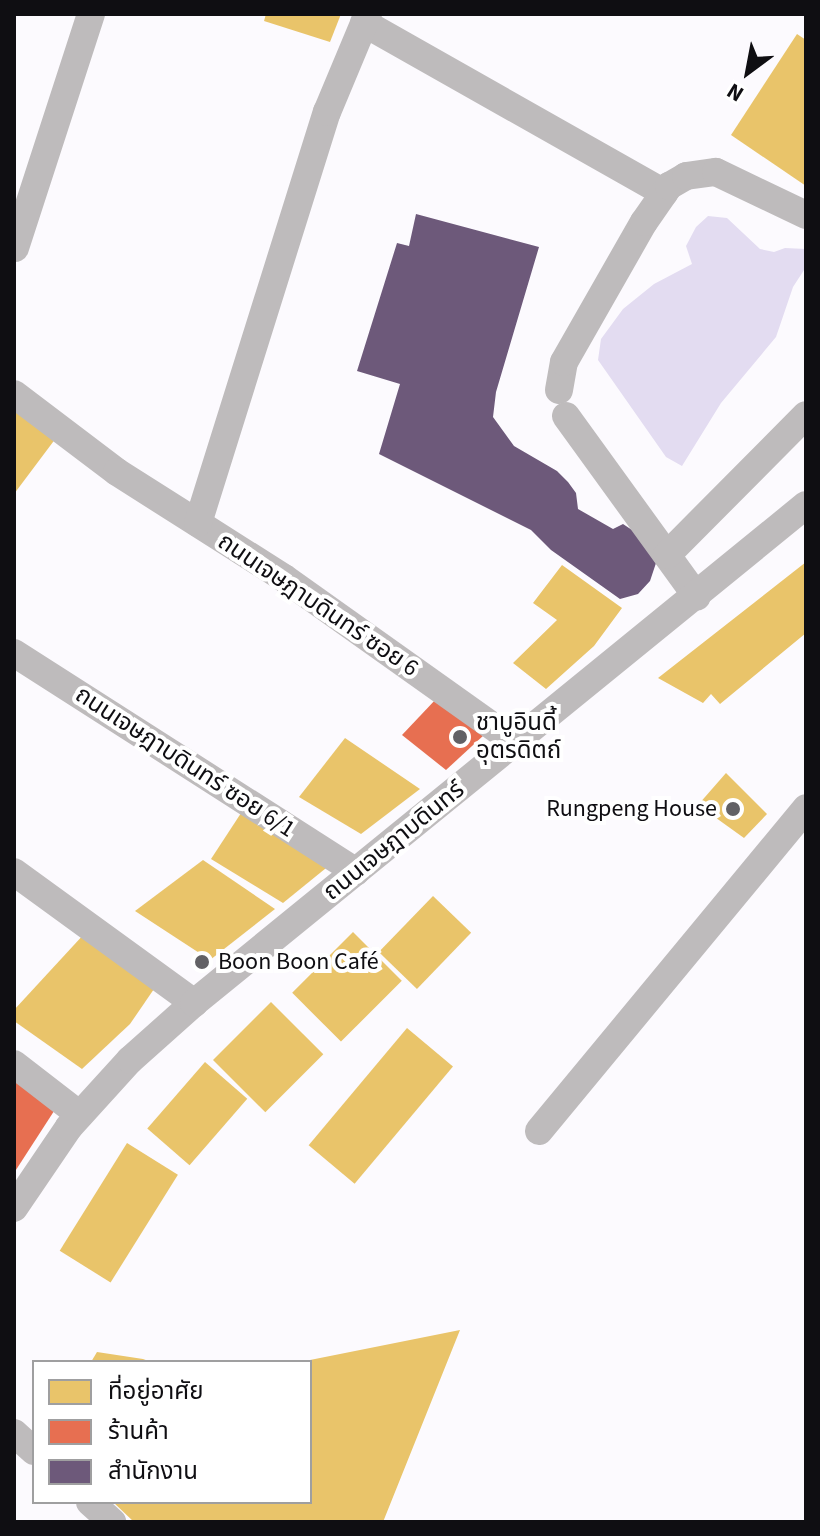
<!DOCTYPE html>
<html>
<head>
<meta charset="utf-8">
<style>
  body { margin:0 }
  #map { position:relative; width:820px; height:1536px; overflow:hidden; background:#fcfafe; font-family:"Source Sans 3","Noto Sans Thai",sans-serif }
  div>[style] { position:absolute }
  .green>* { inset:0; background:#e3dcf1 }
  .homes>* { inset:0; background:#e9c46a; transform-origin:0 0 }
  .shops>* { inset:0; background:#e76f51 }
  .offices>* { inset:0; background:#6d597a }
  .minor>* { height:28px; margin:-14px; padding:0 14px; transform-origin:14px; border-radius:14px; background:#bebbbc }
  .dots>* { width:22px; height:22px; translate:-50% -50%; box-sizing:border-box; border:4px solid #fff; border-radius:50% }
  span { translate:-50% -50%; white-space:nowrap; text-align:center; line-height:1.15; -webkit-text-stroke:8px #fff; paint-order:stroke }
  .street-label { font-size:24px; color:#0f0e12 }
  .poi-label { font-size:24px; color:#0f0e12 }
  .left { translate:0 -50%; text-align:left }
  .right { translate:-100% -50%; text-align:right }
  .frame { position:absolute; inset:0; border:16px solid #0f0e12; pointer-events:none }
  .legend { position:absolute; left:32px; top:1360px; width:280px; height:144px; box-sizing:border-box; background:#fff; border:2px solid #9f9fa0; margin:0; padding:10px 14px; list-style:none; font-size:24px; color:#0f0e12 }
  .legend li { display:flex; align-items:center; gap:16px; height:40px }
  .legend b { width:40px; border:2px solid #9f9fa0 }
  .north { position:absolute; left:708px; top:32px; width:80px; height:80px; -webkit-text-stroke:6px #fff; paint-order:stroke; rotate:212deg; font-size:22px; font-weight:700; line-height:32px; text-align:center; color:#0f0e12 }
  .north::after { content:''; display:block; margin:auto; width:28px; height:36px; background:#0f0e12; clip-path:polygon(50% 0,100% 100%,50% 72%,0 100%) }
</style>
</head>
<body>
<div id="map">
  <div class="green">
    <i style="clip-path:polygon(708px 216px,727px 218px,760px 249px,774px 252px,785px 248px,806px 249px,806px 267px,793px 287px,776px 337px,721px 403px,682px 466px,666px 457px,598px 360px,601px 339px,623px 309px,654px 284px,692px 264px,686px 246px,696px 227px)"></i>
  </div>
  <div class="homes">
    <i style="clip-path:polygon(266px 14px,341px 14px,330px 42px,264px 21px)"></i>
    <i style="clip-path:polygon(797px 34px,806px 40px,806px 186px,731px 135px)"></i>
    <i style="clip-path:polygon(14px 405px,56px 438px,14px 494px)"></i>
    <i style="clip-path:polygon(806px 562px,806px 633px,720px 704px,711px 694px,703px 703px,658px 678px)"></i>
    <i style="clip-path:polygon(562px 565px,622px 608px,594px 646px,546px 689px,513px 663px,557px 620px,533px 603px)"></i>
    <i style="clip-path:polygon(345px 738px,420px 789px,361px 834px,299px 797px)"></i>
    <i style="clip-path:polygon(726px 773px,767px 814px,744px 838px,698px 805px)"></i>
    <i style="clip-path:polygon(245px 807px,331px 864px,283px 903px,211px 859px)"></i>
    <i style="clip-path:polygon(203px 860px,275px 909px,210px 960px,135px 911px)"></i>
    <i style="left:433px;top:896px;width:53px;height:78px;rotate:44deg"></i>
    <i style="clip-path:polygon(97px 920px,165px 973px,130px 1024px,82px 1069px,14px 1021px,14px 1010px)"></i>
    <i style="left:353px;top:932px;width:69px;height:86px;rotate:45deg"></i>
    <i style="left:271px;top:1002px;width:74px;height:82px;rotate:45deg"></i>
    <i style="left:407px;top:1028px;width:60px;height:153px;rotate:40deg"></i>
    <i style="left:205px;top:1062px;width:56px;height:88px;rotate:41deg"></i>
    <i style="left:127px;top:1143px;width:60px;height:127px;rotate:32deg"></i>
    <i style="clip-path:polygon(460px 1330px,383px 1522px,134px 1522px,113px 1502px,310px 1502px,310px 1360px)"></i>
    <i style="clip-path:polygon(97px 1352px,143px 1359px,151px 1362px,91px 1362px)"></i>
  </div>
  <div class="shops">
    <i style="clip-path:polygon(437px 698px,484px 735px,446px 770px,402px 735px)"></i>
    <i style="clip-path:polygon(14px 1078px,56px 1108px,14px 1173px)"></i>
  </div>
  <div class="offices">
    <i style="clip-path:polygon(416px 214px,539px 247px,496px 392px,493px 417px,514px 446px,557px 471px,568px 482px,576px 493px,578px 509px,613px 529px,623px 524px,641px 536px,656px 563px,650px 581px,638px 594px,620px 599px,551px 550px,531px 530px,379px 454px,400px 384px,357px 371px,397px 243px,409px 246px)"></i>
  </div>
  <div class="minor">
    <i style="left:364px;top:23px;width:345px;rotate:29.5deg"></i>
    <i style="left:15px;top:248px;width:246px;rotate:-72deg"></i>
    <i style="left:559px;top:390px;width:28px;rotate:-80deg"></i>
    <i style="left:564px;top:362px;width:161px;rotate:-60.3deg"></i>
    <i style="left:644px;top:222px;width:44px;rotate:-55.2deg"></i>
    <i style="left:669px;top:186px;width:20px;rotate:-30deg"></i>
    <i style="left:686px;top:176px;width:30px;rotate:-8deg"></i>
    <i style="left:716px;top:172px;width:100px;rotate:25.5deg"></i>
    <i style="left:14px;top:394px;width:129px;rotate:37.1deg"></i>
    <i style="left:117px;top:472px;width:198px;rotate:32.4deg"></i>
    <i style="left:284px;top:578px;width:285px;rotate:35.4deg"></i>
    <i style="left:566px;top:416px;width:223px;rotate:54.1deg"></i>
    <i style="left:198px;top:523px;width:431px;rotate:-72.6deg"></i>
    <i style="left:327px;top:112px;width:106px;rotate:-67.3deg"></i>
    <i style="left:667px;top:555px;width:197px;rotate:-45.2deg"></i>
    <i style="left:14px;top:653px;width:406px;rotate:32.6deg"></i>
    <i style="left:14px;top:872px;width:223px;rotate:36deg"></i>
    <i style="left:14px;top:1064px;width:83px;rotate:37.7deg"></i>
    <i style="left:539px;top:1131px;width:419px;rotate:-50.4deg"></i>
    <i style="left:14px;top:1208px;width:98px;rotate:-55.8deg"></i>
    <i style="left:69px;top:1127px;width:91px;rotate:-47.7deg"></i>
    <i style="left:130px;top:1060px;width:86px;rotate:-41.7deg"></i>
    <i style="left:194px;top:1003px;width:789px;rotate:-39.14deg"></i>
    <i style="left:14px;top:1433px;width:27px;rotate:42deg"></i>
    <i style="left:90px;top:1502px;width:30px;rotate:42deg"></i>
  </div>
  <div class="dots">
    <i style="left:460px;top:737px;background:#626165"></i>
    <i style="left:733px;top:809px;background:#626165"></i>
    <i style="left:202px;top:962px;background:#626165"></i>
  </div>
  <div class="street-label">
    <span style="left:318px;top:605px;rotate:34deg">ถนนเจษฎาบดินทร์ ซอย 6</span>
    <span style="left:185px;top:762px;rotate:33deg">ถนนเจษฎาบดินทร์ ซอย 6/1</span>
    <span style="left:394px;top:841px;rotate:-39deg">ถนนเจษฎาบดินทร์</span>
  </div>
  <div class="poi-label">
    <span class="left" style="left:476px;top:737px">ชาบูอินดี้<br>อุตรดิตถ์</span>
    <span class="right" style="left:717px;top:809px">Rungpeng House</span>
    <span class="left" style="left:218px;top:962px">Boon Boon Café</span>
  </div>
  <div class="frame"></div>
  <ul class="legend">
  <li><b style="height:22px;background:#e9c46a"></b>ที่อยู่อาศัย</li>
  <li><b style="height:22px;background:#e76f51"></b>ร้านค้า</li>
  <li><b style="height:22px;background:#6d597a"></b>สำนักงาน</li>
  </ul>
  <div class="north">N</div>
</div>
</body>
</html>
